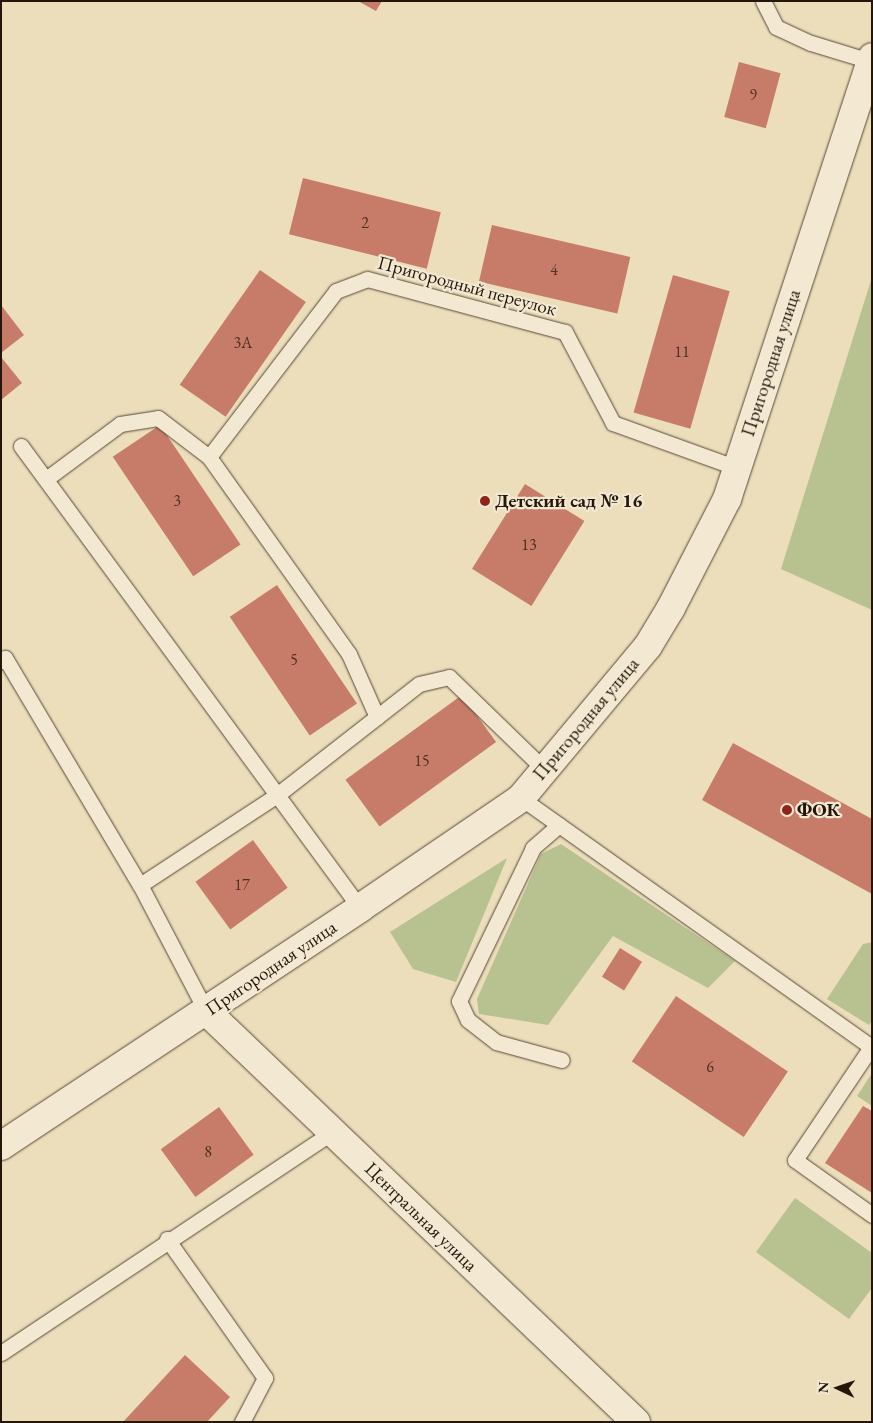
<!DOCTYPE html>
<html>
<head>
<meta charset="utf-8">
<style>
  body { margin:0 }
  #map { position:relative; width:873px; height:1423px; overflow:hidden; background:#ecddbb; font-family:"EB Garamond",serif }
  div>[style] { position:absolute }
  .green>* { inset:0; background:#b8c190 }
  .building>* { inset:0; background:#c77c69; transform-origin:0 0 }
  .roads { filter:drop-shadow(0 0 1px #564836) drop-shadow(0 0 1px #564836) }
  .lane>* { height:15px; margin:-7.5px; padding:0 7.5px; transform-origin:7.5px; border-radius:7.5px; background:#f3e9d3 }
  .street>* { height:28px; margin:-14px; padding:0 14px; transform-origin:14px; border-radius:14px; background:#f3e9d3 }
  .secondary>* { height:28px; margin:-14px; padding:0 14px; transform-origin:14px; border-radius:14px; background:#f3e9d3 }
  .dots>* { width:14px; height:14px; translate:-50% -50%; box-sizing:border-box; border:2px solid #f3e9d3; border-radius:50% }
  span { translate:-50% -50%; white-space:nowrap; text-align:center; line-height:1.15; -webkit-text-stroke:4.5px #f3e9d3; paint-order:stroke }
  .number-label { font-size:16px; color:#4d3021 }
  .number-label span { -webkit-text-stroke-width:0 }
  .street-label { font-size:19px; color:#241709 }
  .poi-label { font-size:19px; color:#241709; font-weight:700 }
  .left { translate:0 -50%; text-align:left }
  .frame { position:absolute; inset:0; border:2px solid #241709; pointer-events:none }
  .north { position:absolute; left:813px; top:1363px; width:50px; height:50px; -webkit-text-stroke:4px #f3e9d3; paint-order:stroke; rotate:273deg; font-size:14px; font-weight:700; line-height:20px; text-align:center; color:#241709 }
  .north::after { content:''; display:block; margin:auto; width:18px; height:22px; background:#241709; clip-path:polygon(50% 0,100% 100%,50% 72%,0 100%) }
</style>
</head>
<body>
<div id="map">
  <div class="green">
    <i style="clip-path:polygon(872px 277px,872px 610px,781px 569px)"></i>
    <i style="clip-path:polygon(561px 844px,735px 961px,708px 988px,613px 936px,548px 1025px,479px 1014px,477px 999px,541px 854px)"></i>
    <i style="clip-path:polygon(507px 858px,456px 982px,413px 969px,390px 932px)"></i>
    <i style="clip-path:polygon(872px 942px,872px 1021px,869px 1025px,827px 999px,863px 944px)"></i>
    <i style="clip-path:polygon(872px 1073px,872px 1106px,857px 1096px)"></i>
    <i style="clip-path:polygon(795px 1198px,872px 1253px,872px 1288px,849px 1319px,756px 1252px)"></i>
  </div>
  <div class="building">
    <i style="clip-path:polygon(358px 1px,382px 1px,376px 11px)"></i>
    <i style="left:739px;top:62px;width:43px;height:57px;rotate:15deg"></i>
    <i style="left:303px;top:178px;width:142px;height:58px;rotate:14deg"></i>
    <i style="left:492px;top:225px;width:142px;height:58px;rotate:13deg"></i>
    <i style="left:260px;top:270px;width:56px;height:140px;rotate:35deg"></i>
    <i style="left:673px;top:275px;width:59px;height:143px;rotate:16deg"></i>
    <i style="clip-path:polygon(1px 305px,24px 335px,1px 353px)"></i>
    <i style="clip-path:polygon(1px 357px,22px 383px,1px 400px)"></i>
    <i style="left:160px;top:425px;width:144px;height:57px;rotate:56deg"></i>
    <i style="left:525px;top:484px;width:70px;height:100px;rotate:32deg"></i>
    <i style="left:277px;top:585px;width:143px;height:57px;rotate:56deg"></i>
    <i style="left:462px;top:695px;width:58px;height:144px;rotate:54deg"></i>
    <i style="clip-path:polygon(733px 743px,872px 819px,872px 894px,702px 800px)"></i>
    <i style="left:253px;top:840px;width:59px;height:71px;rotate:54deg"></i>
    <i style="left:620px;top:948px;width:26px;height:34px;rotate:32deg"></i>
    <i style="left:676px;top:996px;width:135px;height:79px;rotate:34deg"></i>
    <i style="clip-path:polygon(863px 1106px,872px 1111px,872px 1193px,825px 1163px)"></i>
    <i style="left:219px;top:1107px;width:59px;height:72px;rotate:54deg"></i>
    <i style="clip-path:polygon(185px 1355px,230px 1397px,207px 1422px,123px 1422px)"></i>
  </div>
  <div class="roads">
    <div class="lane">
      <i style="left:763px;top:1px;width:29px;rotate:63deg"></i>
      <i style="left:776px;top:27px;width:38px;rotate:25deg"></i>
      <i style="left:811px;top:43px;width:62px;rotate:17deg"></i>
      <i style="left:21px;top:446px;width:573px;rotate:53.73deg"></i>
      <i style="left:46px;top:479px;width:92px;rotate:-36.6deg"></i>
      <i style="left:120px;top:424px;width:38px;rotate:-9deg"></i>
      <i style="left:158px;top:418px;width:64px;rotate:37.4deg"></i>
      <i style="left:1px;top:661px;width:5px;rotate:-37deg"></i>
      <i style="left:5px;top:658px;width:264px;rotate:59.3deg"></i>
      <i style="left:377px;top:717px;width:69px;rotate:-114deg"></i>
      <i style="left:349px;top:654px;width:242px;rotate:-125.4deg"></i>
      <i style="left:209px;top:457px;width:209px;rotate:-52.6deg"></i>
      <i style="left:336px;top:291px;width:33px;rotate:-21deg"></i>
      <i style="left:367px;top:279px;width:205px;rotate:15deg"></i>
      <i style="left:565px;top:332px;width:103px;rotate:62.2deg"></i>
      <i style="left:613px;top:423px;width:132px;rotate:19.9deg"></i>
      <i style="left:521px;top:798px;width:430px;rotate:35.4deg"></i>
      <i style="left:559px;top:825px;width:35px;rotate:139deg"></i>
      <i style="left:533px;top:848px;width:170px;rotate:115.8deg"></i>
      <i style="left:459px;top:1001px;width:21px;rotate:65deg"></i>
      <i style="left:468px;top:1020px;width:36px;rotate:38deg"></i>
      <i style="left:496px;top:1042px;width:68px;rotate:15.3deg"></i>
      <i style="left:206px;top:1011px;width:142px;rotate:-117.6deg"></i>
      <i style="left:140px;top:885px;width:164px;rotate:-33.3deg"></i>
      <i style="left:277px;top:795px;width:180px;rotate:-38deg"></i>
      <i style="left:419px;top:684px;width:31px;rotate:-13deg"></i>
      <i style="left:449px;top:677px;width:132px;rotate:44.1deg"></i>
      <i style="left:871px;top:1047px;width:136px;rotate:123.9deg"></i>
      <i style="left:795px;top:1160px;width:95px;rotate:35.5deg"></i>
      <i style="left:167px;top:1239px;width:170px;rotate:54.8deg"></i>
      <i style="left:265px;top:1378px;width:50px;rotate:117.6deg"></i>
      <i style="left:1px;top:1353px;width:398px;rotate:-33.7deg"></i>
    </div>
    <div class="street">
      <i style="left:206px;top:1011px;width:595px;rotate:43.71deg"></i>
    </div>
    <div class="secondary">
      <i style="left:1px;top:1146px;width:431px;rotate:-33.5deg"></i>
      <i style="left:360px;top:908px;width:195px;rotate:-34.3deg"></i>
      <i style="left:521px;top:798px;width:198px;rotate:-50.1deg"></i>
      <i style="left:648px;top:646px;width:44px;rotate:-58.8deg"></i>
      <i style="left:671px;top:608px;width:123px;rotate:-62.8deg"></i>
      <i style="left:727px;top:499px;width:465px;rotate:-71.8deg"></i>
    </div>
  </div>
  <div class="dots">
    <i style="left:485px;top:501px;background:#8f2418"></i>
    <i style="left:787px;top:810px;background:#8f2418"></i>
  </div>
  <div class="number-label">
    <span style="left:753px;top:95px">9</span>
    <span style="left:365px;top:223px">2</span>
    <span style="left:554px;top:270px">4</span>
    <span style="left:243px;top:343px">3А</span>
    <span style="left:682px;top:352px">11</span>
    <span style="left:177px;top:501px">3</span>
    <span style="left:529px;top:545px">13</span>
    <span style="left:294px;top:660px">5</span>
    <span style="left:422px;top:761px">15</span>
    <span style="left:242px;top:885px">17</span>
    <span style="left:710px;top:1067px">6</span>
    <span style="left:208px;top:1152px">8</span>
  </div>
  <div class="street-label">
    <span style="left:467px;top:286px;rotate:15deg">Пригородный переулок</span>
    <span style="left:771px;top:363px;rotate:-72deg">Пригородная улица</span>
    <span style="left:586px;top:719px;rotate:-50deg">Пригородная улица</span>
    <span style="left:271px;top:968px;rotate:-34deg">Пригородная улица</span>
    <span style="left:421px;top:1217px;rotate:44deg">Центральная улица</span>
  </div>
  <div class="poi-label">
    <span class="left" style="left:495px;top:501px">Детский сад № 16</span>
    <span class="left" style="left:797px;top:810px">ФОК</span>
  </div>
  <div class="frame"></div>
  <div class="north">N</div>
</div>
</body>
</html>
